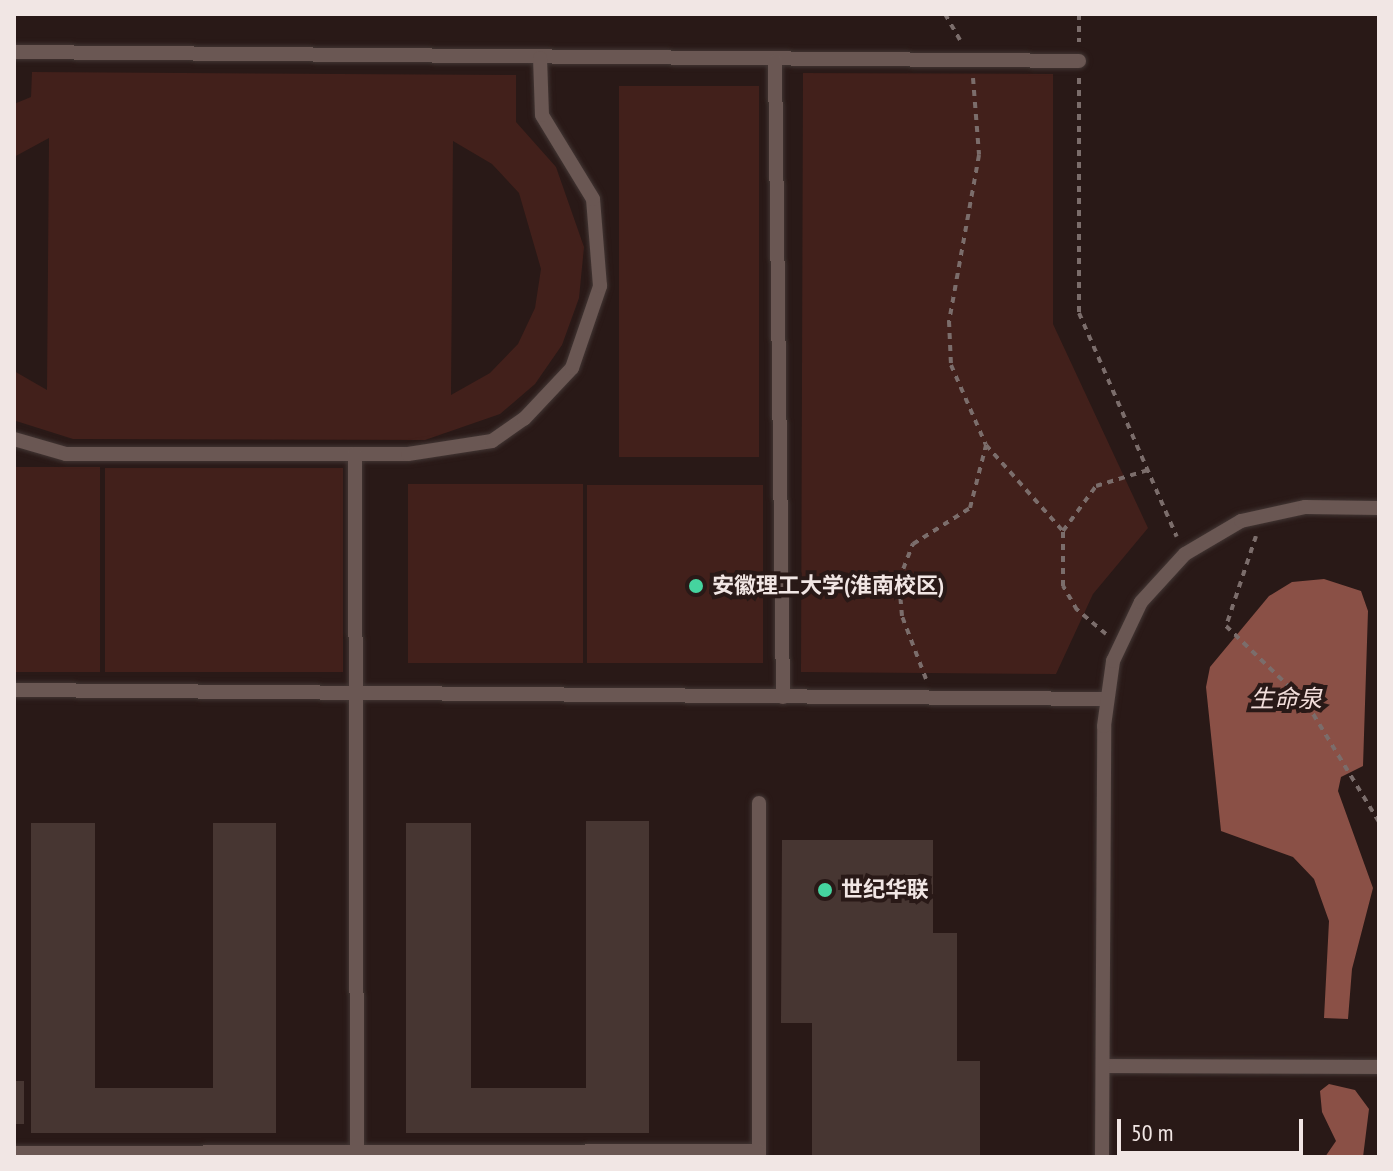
<!DOCTYPE html>
<html>
<head>
<meta charset="utf-8">
<style>
  body { margin:0 }
  #map { position:relative; width:1393px; height:1171px; overflow:hidden; background:#291917; font-family:"PT Sans Narrow","Noto Sans SC",sans-serif }
  div>[style] { position:absolute }
  .green>* { inset:0; background:#42201b; transform-origin:0 0 }
  .water>* { inset:0; background:#8a5046 }
  .building>* { inset:0; background:#473632; transform-origin:0 0 }
  .path>* { height:4px; margin-top:-2px; transform-origin:0; background:repeating-linear-gradient(90deg,#7b6d6b 0 6px,transparent 0 12px) }
  .roads { filter:drop-shadow(0 0 2px #423634) drop-shadow(0 0 2px #423634) }
  .service>* { height:14px; margin:-7px; padding:0 7px; transform-origin:7px; border-radius:7px; background:#6a5753 }
  .dots>* { width:22px; height:22px; translate:-50% -50%; box-sizing:border-box; border:4px solid #291917; border-radius:50% }
  span { translate:-50% -50%; white-space:nowrap; text-align:center; line-height:1.15; -webkit-text-stroke:8px #291917; paint-order:stroke }
  .poi-label { font-size:22px; color:#f1e6e4; font-weight:700 }
  .left { translate:0 -50%; text-align:left }
  .water-label { font-size:24px; color:#f2dedb; font-style:italic }
  .frame { position:absolute; inset:0; border:16px solid #f1e6e4; pointer-events:none }
  .scale { position:absolute; left:1117px; top:1119px; width:186px; height:36px; box-sizing:border-box; border:4px solid #f1e6e4; border-top:0; padding-left:10px; font-size:24px; line-height:28px; white-space:nowrap; color:#f1e6e4; -webkit-text-stroke:6px #291917; paint-order:stroke }
</style>
</head>
<body>
<div id="map">
  <div class="green">
    <i style="clip-path:polygon(evenodd,32px 72px,516px 75px,516px 122px,556px 167px,584px 247px,579px 298px,562px 345px,535px 384px,500px 414px,425px 440px,73px 439px,16px 421px,14px 371px,47px 390px,49px 138px,14px 157px,14px 104px,31px 97px,32px 72px,453px 141px,492px 164px,519px 193px,541px 269px,535px 308px,518px 344px,490px 373px,451px 395px,453px 141px)"></i>
    <i style="clip-path:polygon(803px 73px,1053px 74px,1053px 324px,1148px 528px,1093px 594px,1056px 674px,801px 672px)"></i>
    <i style="left:619px;top:86px;width:140px;height:371px"></i>
    <i style="left:100px;top:467px;width:205px;height:86px;rotate:90deg"></i>
    <i style="left:105px;top:468px;width:238px;height:204px"></i>
    <i style="left:408px;top:484px;width:175px;height:179px"></i>
    <i style="left:587px;top:485px;width:176px;height:178px"></i>
  </div>
  <div class="water">
    <i style="clip-path:polygon(1324px 579px,1361px 591px,1368px 611px,1363px 766px,1341px 777px,1338px 791px,1373px 888px,1352px 969px,1348px 1019px,1324px 1018px,1329px 921px,1314px 879px,1293px 857px,1221px 831px,1206px 687px,1210px 667px,1269px 596px,1292px 582px)"></i>
    <i style="clip-path:polygon(1329px 1084px,1355px 1090px,1369px 1109px,1363px 1157px,1325px 1157px,1336px 1141px,1322px 1112px,1320px 1091px)"></i>
  </div>
  <div class="building">
    <i style="clip-path:polygon(586px 821px,649px 821px,649px 1133px,406px 1133px,406px 823px,471px 823px,471px 1088px,586px 1088px)"></i>
    <i style="clip-path:polygon(31px 823px,95px 823px,95px 1088px,213px 1088px,213px 823px,276px 823px,276px 1133px,31px 1133px)"></i>
    <i style="clip-path:polygon(782px 840px,933px 840px,933px 933px,957px 933px,957px 1061px,980px 1061px,980px 1157px,812px 1157px,812px 1023px,781px 1023px)"></i>
    <i style="left:14px;top:1081px;width:10px;height:43px"></i>
  </div>
  <div class="path">
    <i style="left:945px;top:14px;width:30px;rotate:60deg"></i>
    <i style="left:1079px;top:14px;width:28px;rotate:90deg"></i>
    <i style="left:973px;top:78px;width:77px;rotate:85.5deg"></i>
    <i style="left:979px;top:155px;width:169px;rotate:100.2deg"></i>
    <i style="left:949px;top:321px;width:44px;rotate:87.4deg"></i>
    <i style="left:951px;top:365px;width:87px;rotate:66.4deg"></i>
    <i style="left:986px;top:445px;width:115px;rotate:48.2deg"></i>
    <i style="left:1079px;top:78px;width:235px;rotate:90deg"></i>
    <i style="left:1079px;top:313px;width:244px;rotate:66.4deg"></i>
    <i style="left:1256px;top:536px;width:95px;rotate:108.4deg"></i>
    <i style="left:1226px;top:626px;width:112px;rotate:43.9deg"></i>
    <i style="left:1307px;top:704px;width:138px;rotate:58.6deg"></i>
    <i style="left:1106px;top:634px;width:38px;rotate:-140deg"></i>
    <i style="left:1077px;top:610px;width:28px;rotate:-120deg"></i>
    <i style="left:1063px;top:586px;width:55px;rotate:-90deg"></i>
    <i style="left:1063px;top:531px;width:56px;rotate:-53.7deg"></i>
    <i style="left:1096px;top:486px;width:54px;rotate:-17.1deg"></i>
    <i style="left:926px;top:679px;width:67px;rotate:-110.9deg"></i>
    <i style="left:902px;top:616px;width:36px;rotate:-95deg"></i>
    <i style="left:899px;top:580px;width:39px;rotate:-69deg"></i>
    <i style="left:913px;top:544px;width:67px;rotate:-32.3deg"></i>
    <i style="left:970px;top:508px;width:65px;rotate:-75.7deg"></i>
  </div>
  <div class="roads">
    <div class="service">
      <i style="left:14px;top:52px;width:1065px;rotate:0.48deg"></i>
      <i style="left:775px;top:61px;width:636px;rotate:89.28deg"></i>
      <i style="left:14px;top:439px;width:54px;rotate:16.1deg"></i>
      <i style="left:66px;top:454px;width:342px"></i>
      <i style="left:408px;top:454px;width:85px;rotate:-8.8deg"></i>
      <i style="left:492px;top:441px;width:39px;rotate:-35deg"></i>
      <i style="left:524px;top:419px;width:70px;rotate:-46.7deg"></i>
      <i style="left:572px;top:368px;width:87px;rotate:-71.1deg"></i>
      <i style="left:600px;top:286px;width:87px;rotate:-94.6deg"></i>
      <i style="left:593px;top:199px;width:98px;rotate:-121.3deg"></i>
      <i style="left:542px;top:115px;width:57px;rotate:-92deg"></i>
      <i style="left:355px;top:454px;width:703px;rotate:89.84deg"></i>
      <i style="left:14px;top:690px;width:1093px;rotate:0.47deg"></i>
      <i style="left:759px;top:803px;width:354px;rotate:90deg"></i>
      <i style="left:1103px;top:1066px;width:276px;rotate:0.2deg"></i>
      <i style="left:14px;top:1153px;width:745px;rotate:-0.15deg"></i>
      <i style="left:1102px;top:1157px;width:431px;rotate:-89.7deg"></i>
      <i style="left:1104px;top:726px;width:66px;rotate:-82.1deg"></i>
      <i style="left:1113px;top:661px;width:65px;rotate:-64.6deg"></i>
      <i style="left:1141px;top:602px;width:65px;rotate:-47.5deg"></i>
      <i style="left:1185px;top:554px;width:65px;rotate:-30.5deg"></i>
      <i style="left:1241px;top:521px;width:66px;rotate:-12.3deg"></i>
      <i style="left:1305px;top:507px;width:74px;rotate:0.8deg"></i>
    </div>
  </div>
  <div class="dots">
    <i style="left:696px;top:586px;background:#45d49f"></i>
    <i style="left:825px;top:890px;background:#45d49f"></i>
  </div>
  <div class="poi-label">
    <span class="left" style="left:712px;top:586px">安徽理工大学(淮南校区)</span>
    <span class="left" style="left:841px;top:890px">世纪华联</span>
  </div>
  <div class="water-label">
    <span style="left:1286px;top:699px">生命泉</span>
  </div>
  <div class="frame"></div>
  <div class="scale">50 m</div>
</div>
</body>
</html>
